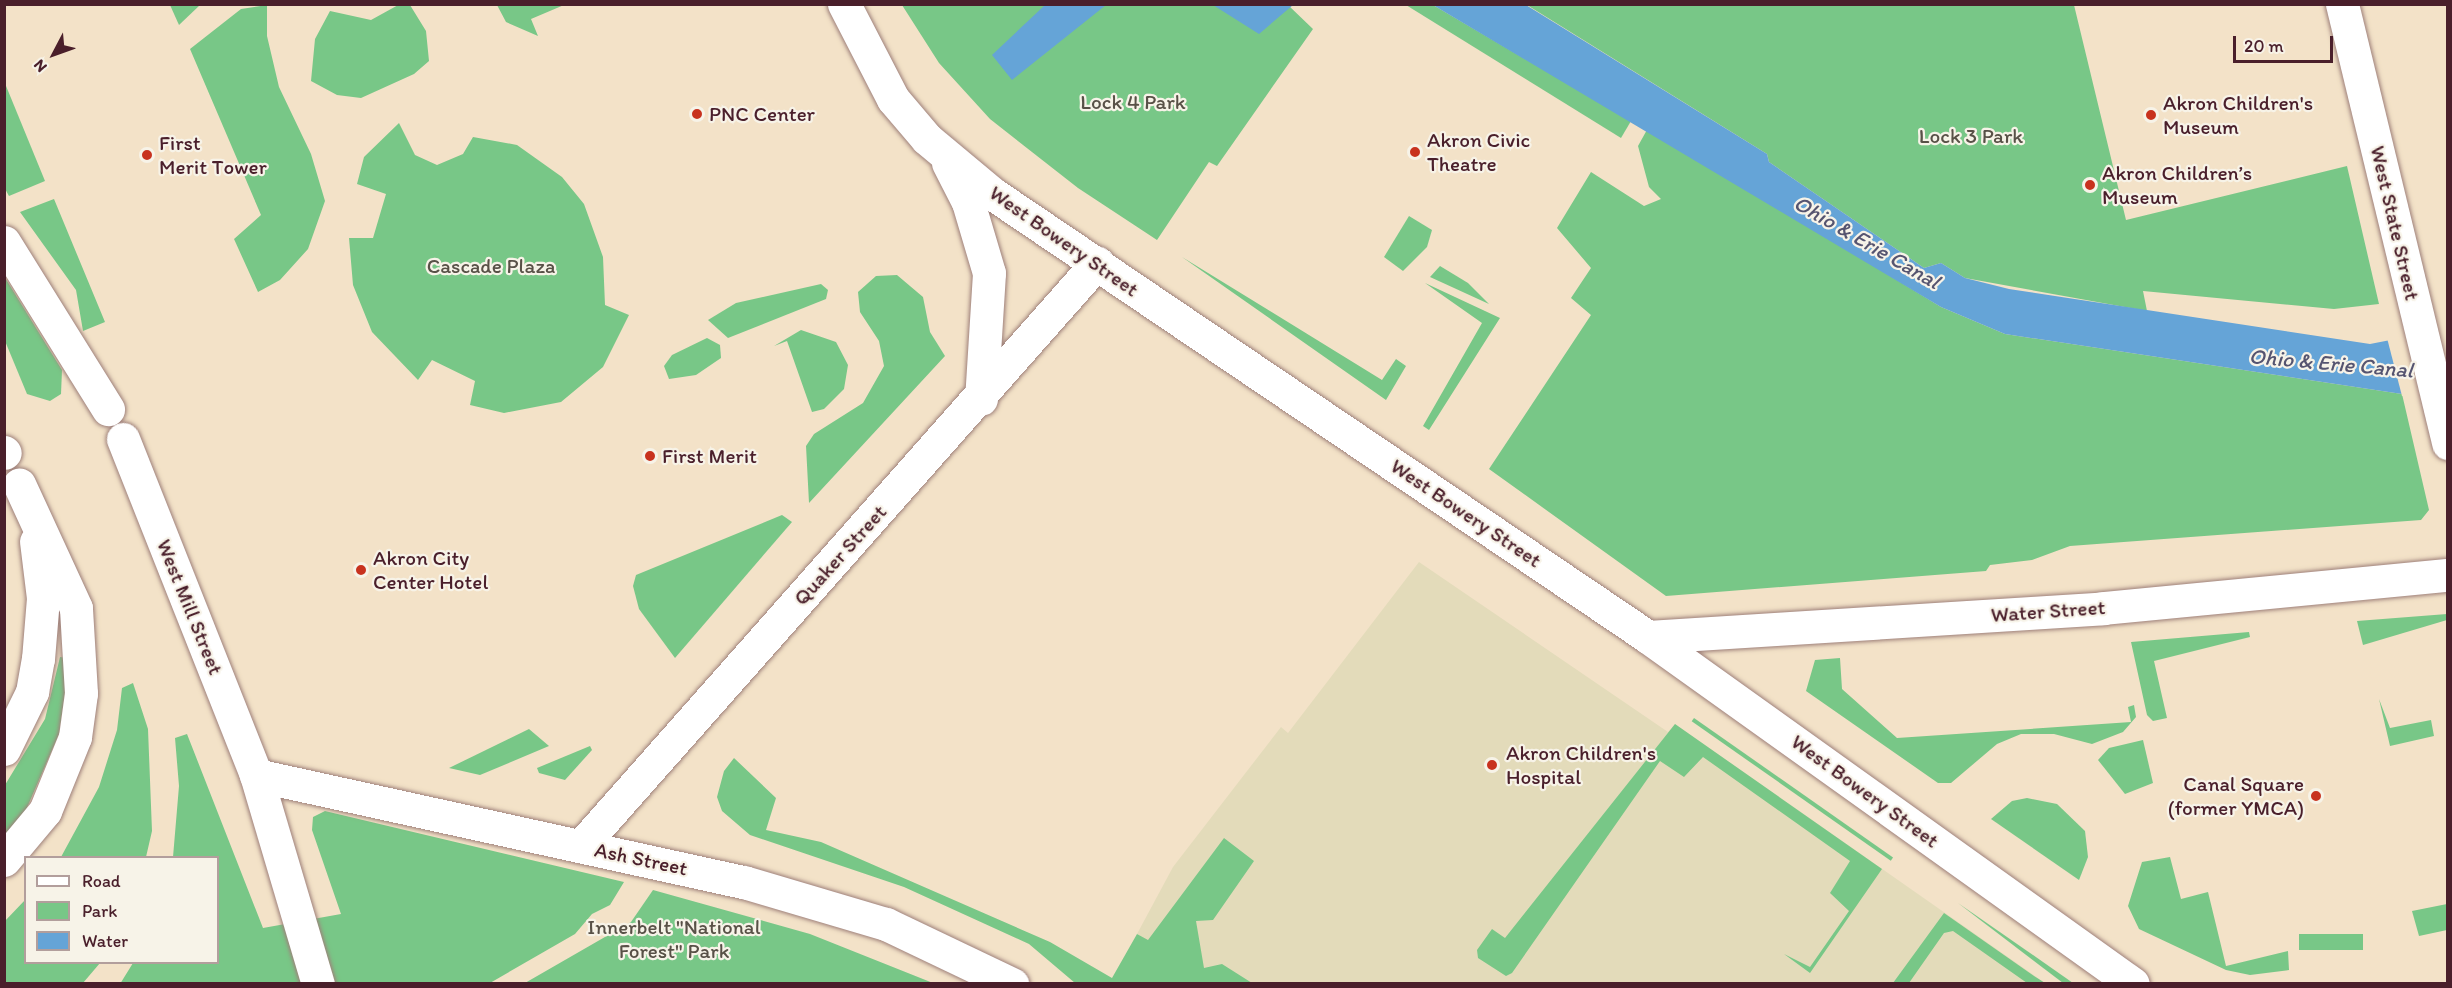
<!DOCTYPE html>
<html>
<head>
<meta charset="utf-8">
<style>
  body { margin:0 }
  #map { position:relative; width:2452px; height:988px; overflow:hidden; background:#f3e2c8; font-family:Itim,sans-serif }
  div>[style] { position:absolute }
  .built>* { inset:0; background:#e3dbba }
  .green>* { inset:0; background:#78c787; transform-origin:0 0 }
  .water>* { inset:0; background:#65a4d7 }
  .pier>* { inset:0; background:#f3e2c8 }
  .roads { filter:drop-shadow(0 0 2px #9e807a) drop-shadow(0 0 2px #9e807a) }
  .minor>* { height:33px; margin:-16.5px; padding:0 16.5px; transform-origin:16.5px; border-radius:16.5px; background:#fff }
  .major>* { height:33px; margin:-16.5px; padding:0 16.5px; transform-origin:16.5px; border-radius:16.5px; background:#fff }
  .dots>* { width:16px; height:16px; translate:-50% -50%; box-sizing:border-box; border:3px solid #f7f3e8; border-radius:50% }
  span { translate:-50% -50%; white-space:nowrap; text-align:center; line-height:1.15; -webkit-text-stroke:4.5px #f7f3e8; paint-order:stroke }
  .park-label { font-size:21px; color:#585147 }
  .poi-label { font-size:21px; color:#4a1f2b }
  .left { translate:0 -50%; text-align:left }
  .right { translate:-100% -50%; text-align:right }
  .street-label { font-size:21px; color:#4a1f2b }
  .water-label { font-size:22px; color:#555470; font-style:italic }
  .frame { position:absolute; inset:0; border:6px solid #4a1f2b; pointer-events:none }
  .legend { position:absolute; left:24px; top:856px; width:195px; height:108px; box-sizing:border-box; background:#f7f3e8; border:2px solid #b29e9c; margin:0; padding:8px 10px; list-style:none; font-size:18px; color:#4a1f2b }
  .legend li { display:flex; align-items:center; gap:12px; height:30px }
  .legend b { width:30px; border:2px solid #b29e9c }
  .north { position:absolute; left:24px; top:24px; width:60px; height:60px; -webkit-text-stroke:4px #f7f3e8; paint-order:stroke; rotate:229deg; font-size:16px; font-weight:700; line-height:24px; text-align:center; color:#4a1f2b }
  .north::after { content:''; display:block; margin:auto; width:21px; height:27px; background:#4a1f2b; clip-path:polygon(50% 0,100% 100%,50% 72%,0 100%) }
  .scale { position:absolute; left:2233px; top:36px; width:100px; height:27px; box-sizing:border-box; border:3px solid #4a1f2b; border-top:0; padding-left:8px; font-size:18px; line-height:21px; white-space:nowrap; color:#4a1f2b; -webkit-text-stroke:4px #f7f3e8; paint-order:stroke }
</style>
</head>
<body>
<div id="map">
  <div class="built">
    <i style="clip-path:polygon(1419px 562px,1668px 732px,1675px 724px,2045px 983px,1213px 983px,1137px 934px,1173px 867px,1281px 727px,1288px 733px)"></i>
  </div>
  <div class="green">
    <i style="clip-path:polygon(400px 4px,410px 5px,426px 31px,429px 61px,414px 74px,361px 98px,337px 95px,311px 81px,315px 39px,330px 11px,371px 20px)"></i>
    <i style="clip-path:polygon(170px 5px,200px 5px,179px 25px)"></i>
    <i style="clip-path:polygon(267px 5px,267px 36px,279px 87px,311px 154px,325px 201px,308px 249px,280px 280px,258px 292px,234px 239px,261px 215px,190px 49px,241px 9px)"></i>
    <i style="clip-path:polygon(497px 5px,564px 5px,531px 19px,538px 36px,506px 22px)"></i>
    <i style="clip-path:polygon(902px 5px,1288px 5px,1313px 29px,1217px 166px,1209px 162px,1157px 240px,1078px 188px,990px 119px,939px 63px)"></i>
    <i style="clip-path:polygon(1406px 5px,1433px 5px,1631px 121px,1621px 138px)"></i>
    <i style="clip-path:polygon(1527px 5px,2074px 5px,2126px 220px,2347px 166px,2379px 304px,2334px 309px,2143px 291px,2147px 311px,1965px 278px,1941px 263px,1924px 268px,1769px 162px,1767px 154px)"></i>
    <i style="clip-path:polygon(4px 81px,45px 181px,9px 196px,4px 187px)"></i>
    <i style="clip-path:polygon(399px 123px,415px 155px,437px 165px,463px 154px,473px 137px,517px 145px,562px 177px,584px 204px,603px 257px,605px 305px,629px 315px,603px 367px,561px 402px,504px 413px,470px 405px,475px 381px,432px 360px,418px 380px,372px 332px,353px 285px,349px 238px,373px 238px,386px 194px,357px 184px,364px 157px)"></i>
    <i style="clip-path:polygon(1648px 128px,1941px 307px,2005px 334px,2402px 394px,2429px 510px,2421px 520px,2070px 546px,2032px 560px,1990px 565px,1986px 571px,1666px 596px,1489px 469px,1591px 315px,1571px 298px,1591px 268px,1557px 228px,1591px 172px,1644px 206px,1661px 199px,1649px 187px,1638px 146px)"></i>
    <i style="clip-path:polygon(54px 199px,105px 322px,83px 331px,76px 290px,20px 212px)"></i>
    <i style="clip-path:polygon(1409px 216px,1432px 230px,1427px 247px,1403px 271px,1384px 257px)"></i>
    <i style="clip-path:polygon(1182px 257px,1382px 380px,1396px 359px,1406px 366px,1386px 400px)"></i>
    <i style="clip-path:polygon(1440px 266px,1468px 283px,1489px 304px,1430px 277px)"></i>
    <i style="clip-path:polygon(897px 275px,923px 297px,930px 332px,945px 356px,809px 503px,806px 446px,814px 434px,863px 403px,884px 366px,879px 341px,860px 312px,858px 292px,876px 276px)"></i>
    <i style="clip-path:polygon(4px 276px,62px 370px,61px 394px,50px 401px,27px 394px,5px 341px)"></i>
    <i style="clip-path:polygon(1425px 283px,1500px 318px,1429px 430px,1423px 426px,1482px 323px)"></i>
    <i style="clip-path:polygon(821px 284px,828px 290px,826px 299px,728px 338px,708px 320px,736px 303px)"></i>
    <i style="clip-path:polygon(801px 330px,836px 342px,848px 365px,844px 389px,824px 409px,812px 412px,787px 341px,774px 346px)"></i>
    <i style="clip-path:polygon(707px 338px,720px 345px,721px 358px,696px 375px,669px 379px,664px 366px,672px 355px)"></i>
    <i style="clip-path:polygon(782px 515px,792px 522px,675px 658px,639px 609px,633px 586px,636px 575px)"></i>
    <i style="clip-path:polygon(2447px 614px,2447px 620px,2363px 645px,2357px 621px)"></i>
    <i style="clip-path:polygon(2249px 632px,2250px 637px,2154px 661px,2167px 718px,2153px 721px,2147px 715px,2131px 642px)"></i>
    <i style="clip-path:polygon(60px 657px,70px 658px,59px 734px,26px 810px,5px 837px,5px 785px,45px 719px)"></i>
    <i style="clip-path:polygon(1840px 658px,1842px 689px,1897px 738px,2131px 722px,2128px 707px,2134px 705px,2136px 717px,2123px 732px,2092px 744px,2054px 734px,2021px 734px,1997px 744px,1951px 783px,1938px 783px,1806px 691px,1815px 660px)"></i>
    <i style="clip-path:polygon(133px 683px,148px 729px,152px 831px,146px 857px,61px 857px,99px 787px,117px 730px,122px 688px)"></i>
    <i style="clip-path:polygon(2379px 699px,2390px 728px,2431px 720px,2434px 736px,2390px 746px)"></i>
    <i style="left:1694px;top:718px;width:243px;height:4px;rotate:35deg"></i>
    <i style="clip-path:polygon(1675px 724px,1882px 869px,1810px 973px,1784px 954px,1810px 967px,1849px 911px,1830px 893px,1850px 861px,1703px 757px,1684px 777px,1660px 761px,1512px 973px,1506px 976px,1478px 958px,1477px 950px,1492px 929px,1505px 938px)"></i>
    <i style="clip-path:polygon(529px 729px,549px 746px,480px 775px,449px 768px)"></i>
    <i style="clip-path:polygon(187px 734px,263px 928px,341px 914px,312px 830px,313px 817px,325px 811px,624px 882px,610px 905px,592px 914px,575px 934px,490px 983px,120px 984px,133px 963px,218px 962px,218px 858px,173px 857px,179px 786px,175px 738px)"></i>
    <i style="clip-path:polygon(2143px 740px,2153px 783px,2125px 794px,2098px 760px,2109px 748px)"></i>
    <i style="clip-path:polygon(590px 746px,592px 750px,565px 780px,539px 773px,537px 768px)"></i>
    <i style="clip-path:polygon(734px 758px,776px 798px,766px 830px,821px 842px,1050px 942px,1112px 978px,1137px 934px,1148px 940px,1224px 838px,1254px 861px,1213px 920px,1196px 921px,1204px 968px,1222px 964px,1252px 983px,1075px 983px,1029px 944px,904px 887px,750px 835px,722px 811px,717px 797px,724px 771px)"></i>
    <i style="clip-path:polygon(2027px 798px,2057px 804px,2085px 831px,2088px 857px,2079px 880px,1991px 819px,2012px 801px)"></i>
    <i style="clip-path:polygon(2170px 857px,2181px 899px,2208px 892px,2226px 966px,2288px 951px,2289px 970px,2250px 975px,2226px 970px,2139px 929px,2128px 906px,2142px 862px)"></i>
    <i style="clip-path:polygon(653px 890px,810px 934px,933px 983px,525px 983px,631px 922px)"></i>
    <i style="clip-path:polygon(25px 900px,26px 962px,100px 963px,83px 983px,5px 983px,5px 921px)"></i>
    <i style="clip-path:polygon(1958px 903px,2043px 962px,2073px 983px,2063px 983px)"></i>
    <i style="clip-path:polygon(2447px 904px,2447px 930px,2419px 936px,2412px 911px)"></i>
    <i style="clip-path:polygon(1944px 913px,2034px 976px,2045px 983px,2027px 983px,1953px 931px,1944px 933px,1909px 983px,1893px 983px)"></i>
    <i style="left:2363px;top:934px;width:16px;height:64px;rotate:90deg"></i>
  </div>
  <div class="water">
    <i style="clip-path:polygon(1045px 5px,1106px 5px,1012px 80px,992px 55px)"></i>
    <i style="clip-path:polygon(1213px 5px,1293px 5px,1259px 34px)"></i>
    <i style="clip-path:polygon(1433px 5px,1526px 5px,1767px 154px,1769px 162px,1924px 268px,1941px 263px,1965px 278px,2009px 289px,2370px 344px,2447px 329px,2447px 393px,2402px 394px,2005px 334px,1941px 307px)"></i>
  </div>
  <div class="pier">
    <i style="clip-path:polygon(2448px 326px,2448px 396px,2402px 396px,2387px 338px)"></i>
  </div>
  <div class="roads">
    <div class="minor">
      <i style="left:844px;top:4px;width:107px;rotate:62.7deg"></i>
      <i style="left:893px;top:99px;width:52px;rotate:49.6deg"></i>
      <i style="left:927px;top:139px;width:86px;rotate:39.8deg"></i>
      <i style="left:993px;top:194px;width:791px;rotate:34.07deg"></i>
      <i style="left:1648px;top:637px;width:596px;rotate:35.58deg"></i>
      <i style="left:2342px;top:4px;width:452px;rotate:76.4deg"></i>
      <i style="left:948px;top:163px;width:44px;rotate:62.9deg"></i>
      <i style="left:968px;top:202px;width:74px;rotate:73.5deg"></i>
      <i style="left:989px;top:273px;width:126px;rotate:93.6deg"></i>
      <i style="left:4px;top:242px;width:197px;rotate:58.1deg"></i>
      <i style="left:123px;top:439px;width:361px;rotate:68.4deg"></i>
      <i style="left:256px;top:775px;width:500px;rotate:12.4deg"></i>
      <i style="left:744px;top:882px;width:148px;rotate:16.5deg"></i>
      <i style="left:886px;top:924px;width:140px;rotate:25.5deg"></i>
      <i style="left:4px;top:452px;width:1px;rotate:45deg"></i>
      <i style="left:1648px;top:637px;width:456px;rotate:-3.6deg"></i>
      <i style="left:2103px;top:608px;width:347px;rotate:-5.5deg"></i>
      <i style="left:4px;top:749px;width:64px;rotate:-63.8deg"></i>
      <i style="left:32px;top:692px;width:34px;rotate:-80deg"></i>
      <i style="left:38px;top:659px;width:61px;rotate:-85.3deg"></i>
      <i style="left:43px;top:598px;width:57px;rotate:-97deg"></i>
      <i style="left:581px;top:846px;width:779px;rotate:-48.49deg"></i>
      <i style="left:4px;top:860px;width:64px;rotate:-50.1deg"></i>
      <i style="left:45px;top:811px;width:80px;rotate:-67.9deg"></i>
      <i style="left:75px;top:737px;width:44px;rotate:-82.2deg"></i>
      <i style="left:81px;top:693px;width:85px;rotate:-93.4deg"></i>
      <i style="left:76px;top:608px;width:136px;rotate:-114.7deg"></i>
    </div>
    <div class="major">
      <i style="left:256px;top:775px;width:218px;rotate:73.5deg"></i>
    </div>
  </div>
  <div class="dots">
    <i style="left:697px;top:114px;background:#c8321e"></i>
    <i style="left:2151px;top:115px;background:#c8321e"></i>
    <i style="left:1415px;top:152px;background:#c8321e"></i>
    <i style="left:147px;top:155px;background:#c8321e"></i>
    <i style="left:2090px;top:185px;background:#c8321e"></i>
    <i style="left:650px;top:456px;background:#c8321e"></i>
    <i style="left:361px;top:570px;background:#c8321e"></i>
    <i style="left:1492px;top:765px;background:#c8321e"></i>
    <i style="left:2316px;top:796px;background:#c8321e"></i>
  </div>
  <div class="park-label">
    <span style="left:1133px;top:102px">Lock 4 Park</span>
    <span style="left:1971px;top:136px">Lock 3 Park</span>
    <span style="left:491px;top:266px">Cascade Plaza</span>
    <span style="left:674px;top:939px">Innerbelt "National<br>Forest" Park</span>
  </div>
  <div class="poi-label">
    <span class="left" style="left:2163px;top:115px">Akron Children's<br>Museum</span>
    <span class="left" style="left:709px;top:114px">PNC Center</span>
    <span class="left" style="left:1427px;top:152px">Akron Civic<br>Theatre</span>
    <span class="left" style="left:159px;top:155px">First<br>Merit Tower</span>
    <span class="left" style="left:2102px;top:185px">Akron Children’s<br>Museum</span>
    <span class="left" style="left:662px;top:456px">First Merit</span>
    <span class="left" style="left:373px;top:570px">Akron City<br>Center Hotel</span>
    <span class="left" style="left:1506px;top:765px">Akron Children's<br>Hospital</span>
    <span class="right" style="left:2304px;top:796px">Canal Square<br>(former YMCA)</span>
  </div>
  <div class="street-label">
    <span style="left:2395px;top:223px;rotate:77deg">West State Street</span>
    <span style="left:1064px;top:241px;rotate:35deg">West Bowery Street</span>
    <span style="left:1466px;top:513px;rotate:34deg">West Bowery Street</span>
    <span style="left:840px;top:555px;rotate:-48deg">Quaker Street</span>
    <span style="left:190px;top:607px;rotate:68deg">West Mill Street</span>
    <span style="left:2048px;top:611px;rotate:-4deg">Water Street</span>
    <span style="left:1865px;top:791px;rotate:36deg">West Bowery Street</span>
    <span style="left:641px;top:859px;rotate:12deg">Ash Street</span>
  </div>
  <div class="water-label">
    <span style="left:1867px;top:242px;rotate:30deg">Ohio &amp; Erie Canal</span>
    <span style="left:2331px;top:363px;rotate:5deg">Ohio &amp; Erie Canal</span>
  </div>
  <div class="frame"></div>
  <ul class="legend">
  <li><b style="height:8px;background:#fff"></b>Road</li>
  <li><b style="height:16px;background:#78c787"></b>Park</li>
  <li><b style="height:16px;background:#65a4d7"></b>Water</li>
  </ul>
  <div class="north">N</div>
  <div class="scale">20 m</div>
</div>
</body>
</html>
